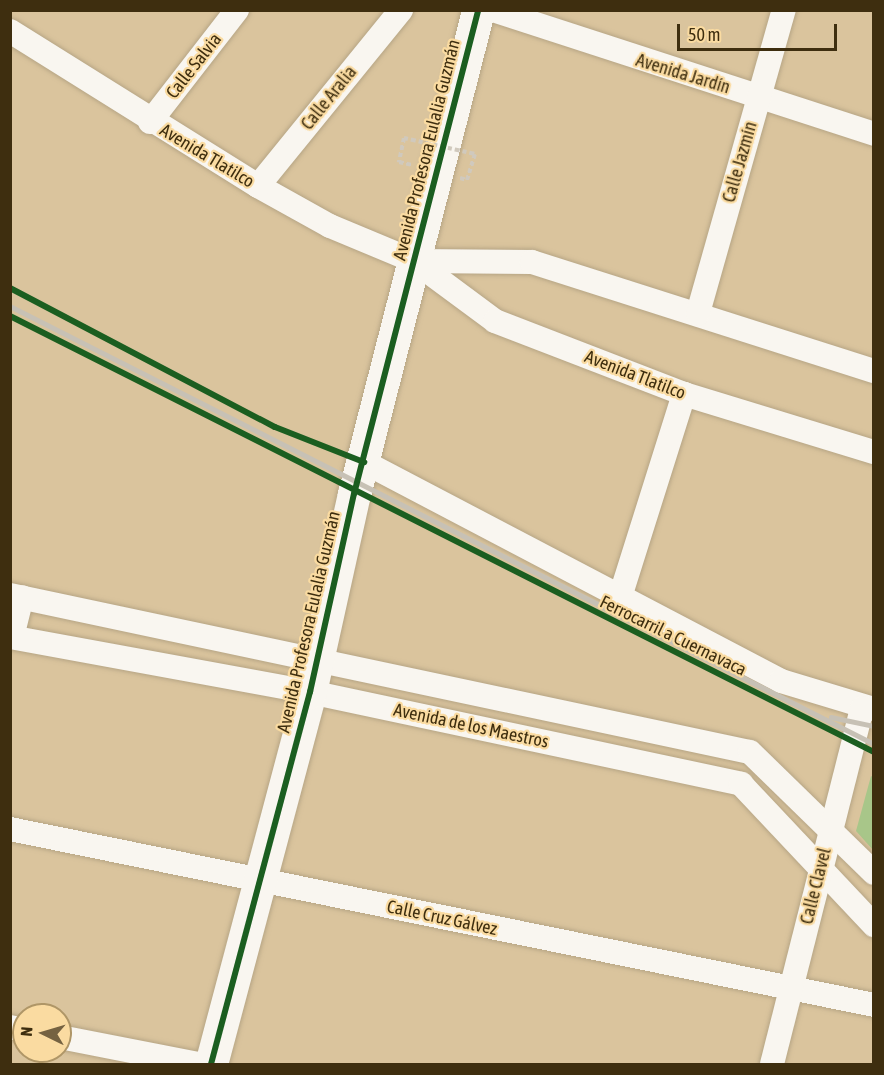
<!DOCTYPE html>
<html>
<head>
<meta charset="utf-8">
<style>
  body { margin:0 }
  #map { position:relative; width:884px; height:1075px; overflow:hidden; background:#dac49d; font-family:"Asap Condensed",sans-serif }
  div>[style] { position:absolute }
  .green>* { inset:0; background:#a8c689 }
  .path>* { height:4px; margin-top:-2px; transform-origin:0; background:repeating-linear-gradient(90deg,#d0c9bd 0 4.5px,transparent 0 7.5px) }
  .roads { filter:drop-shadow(0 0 2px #b6a585) drop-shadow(0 0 2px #b6a585) }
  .street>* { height:24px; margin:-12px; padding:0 12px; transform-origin:12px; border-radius:12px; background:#f9f6f0 }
  .secondary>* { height:33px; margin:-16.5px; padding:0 16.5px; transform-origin:16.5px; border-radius:16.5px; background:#f9f6f0 }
  .rail>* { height:4.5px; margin:-2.25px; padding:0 2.25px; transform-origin:2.25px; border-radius:2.25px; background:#c7c1b5 }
  .path-bridge>* { height:4px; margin-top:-2px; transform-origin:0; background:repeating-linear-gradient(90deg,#d0c9bd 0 4.5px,transparent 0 7.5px) }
  .cycleway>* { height:6px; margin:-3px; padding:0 3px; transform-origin:3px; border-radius:3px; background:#1b5e20 }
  span { translate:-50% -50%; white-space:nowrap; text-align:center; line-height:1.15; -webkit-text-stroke:4.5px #fadba1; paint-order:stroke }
  .street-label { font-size:18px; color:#3e2e0f }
  .frame { position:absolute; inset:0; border:12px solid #3e2e0f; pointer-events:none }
  .north { position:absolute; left:12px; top:1003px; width:60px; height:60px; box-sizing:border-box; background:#fadba1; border:2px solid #af9667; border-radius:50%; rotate:275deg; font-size:16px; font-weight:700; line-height:24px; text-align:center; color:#3e2e0f }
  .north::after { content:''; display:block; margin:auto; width:21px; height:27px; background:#756241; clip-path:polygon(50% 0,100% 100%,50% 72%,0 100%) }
  .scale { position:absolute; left:677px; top:24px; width:160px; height:27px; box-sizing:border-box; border:3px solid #3e2e0f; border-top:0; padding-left:8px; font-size:18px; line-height:21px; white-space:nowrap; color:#3e2e0f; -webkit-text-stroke:4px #fadba1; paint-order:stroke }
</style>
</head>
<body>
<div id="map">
  <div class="green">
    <i style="clip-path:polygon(871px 776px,874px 778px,873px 850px,856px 831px)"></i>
  </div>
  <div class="path">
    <i style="left:404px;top:138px;width:25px;rotate:102deg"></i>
    <i style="left:399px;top:162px;width:13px;rotate:13deg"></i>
    <i style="left:460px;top:178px;width:7px;rotate:16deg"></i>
    <i style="left:467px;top:180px;width:27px;rotate:-73deg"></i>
  </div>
  <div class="roads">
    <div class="street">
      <i style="left:493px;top:10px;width:401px;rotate:18deg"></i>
      <i style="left:10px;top:31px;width:292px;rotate:32deg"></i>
      <i style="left:258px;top:186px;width:82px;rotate:29.1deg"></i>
      <i style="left:330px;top:226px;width:91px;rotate:22.6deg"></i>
      <i style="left:414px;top:261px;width:101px;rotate:36.5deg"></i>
      <i style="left:495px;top:321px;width:203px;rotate:21.1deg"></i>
      <i style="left:684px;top:394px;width:199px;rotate:17deg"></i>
      <i style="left:150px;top:122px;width:142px;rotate:-52.2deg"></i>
      <i style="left:258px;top:186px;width:227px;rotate:-50.9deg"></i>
      <i style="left:414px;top:261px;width:118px;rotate:0.5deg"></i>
      <i style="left:532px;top:262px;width:359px;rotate:17.7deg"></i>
      <i style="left:698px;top:313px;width:315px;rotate:-74.2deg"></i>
      <i style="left:364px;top:462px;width:471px;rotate:27.7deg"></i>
      <i style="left:781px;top:681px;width:97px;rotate:16.8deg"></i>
      <i style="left:621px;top:594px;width:210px;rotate:-72.5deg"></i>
      <i style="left:10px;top:595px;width:756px;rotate:11.98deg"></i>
      <i style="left:750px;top:752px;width:173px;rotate:44.3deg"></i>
      <i style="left:10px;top:637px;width:305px;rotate:10.4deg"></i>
      <i style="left:310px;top:692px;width:441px;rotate:12deg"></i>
      <i style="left:741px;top:784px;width:194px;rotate:46.7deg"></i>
      <i style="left:12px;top:637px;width:41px;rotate:-76deg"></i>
      <i style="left:10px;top:829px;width:882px;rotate:11.51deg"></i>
      <i style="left:10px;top:1027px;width:14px;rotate:12deg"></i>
      <i style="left:60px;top:1037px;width:141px;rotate:11.1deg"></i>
      <i style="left:772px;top:1064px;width:367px;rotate:-75.8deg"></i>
    </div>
    <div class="secondary">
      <i style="left:211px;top:1064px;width:385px;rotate:-75.1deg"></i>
      <i style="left:310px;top:692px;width:203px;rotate:-77.5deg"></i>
      <i style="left:354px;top:494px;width:500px;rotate:-75.6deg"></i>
    </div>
  </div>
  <div class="rail">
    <i style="left:10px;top:306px;width:969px;rotate:26.88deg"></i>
    <i style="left:831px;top:717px;width:44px;rotate:11.8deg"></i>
  </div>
  <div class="path-bridge">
    <i style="left:404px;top:138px;width:73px;rotate:12.7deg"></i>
  </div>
  <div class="cycleway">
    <i style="left:10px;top:288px;width:299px;rotate:27.7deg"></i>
    <i style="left:275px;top:427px;width:96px;rotate:21.5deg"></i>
    <i style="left:10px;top:316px;width:968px;rotate:26.78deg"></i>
    <i style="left:211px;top:1064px;width:385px;rotate:-75.1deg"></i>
    <i style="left:310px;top:692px;width:203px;rotate:-77.5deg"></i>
    <i style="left:354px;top:494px;width:500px;rotate:-75.6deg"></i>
  </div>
  <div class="street-label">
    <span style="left:194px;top:66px;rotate:-52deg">Calle Salvia</span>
    <span style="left:683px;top:74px;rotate:17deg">Avenida Jardín</span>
    <span style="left:329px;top:98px;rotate:-51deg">Calle Aralia</span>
    <span style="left:427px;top:150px;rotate:-76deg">Avenida Profesora Eulalia Guzmán</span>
    <span style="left:207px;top:156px;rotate:31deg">Avenida Tlatilco</span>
    <span style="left:740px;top:162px;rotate:-74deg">Calle Jazmín</span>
    <span style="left:635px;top:375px;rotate:21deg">Avenida Tlatilco</span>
    <span style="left:309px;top:622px;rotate:-77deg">Avenida Profesora Eulalia Guzmán</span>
    <span style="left:673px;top:636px;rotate:26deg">Ferrocarril a Cuernavaca</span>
    <span style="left:471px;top:726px;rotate:12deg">Avenida de los Maestros</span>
    <span style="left:816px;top:886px;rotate:-76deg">Calle Clavel</span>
    <span style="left:442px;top:918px;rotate:12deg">Calle Cruz Gálvez</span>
  </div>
  <div class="frame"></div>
  <div class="north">N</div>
  <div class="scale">50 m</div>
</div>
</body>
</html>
